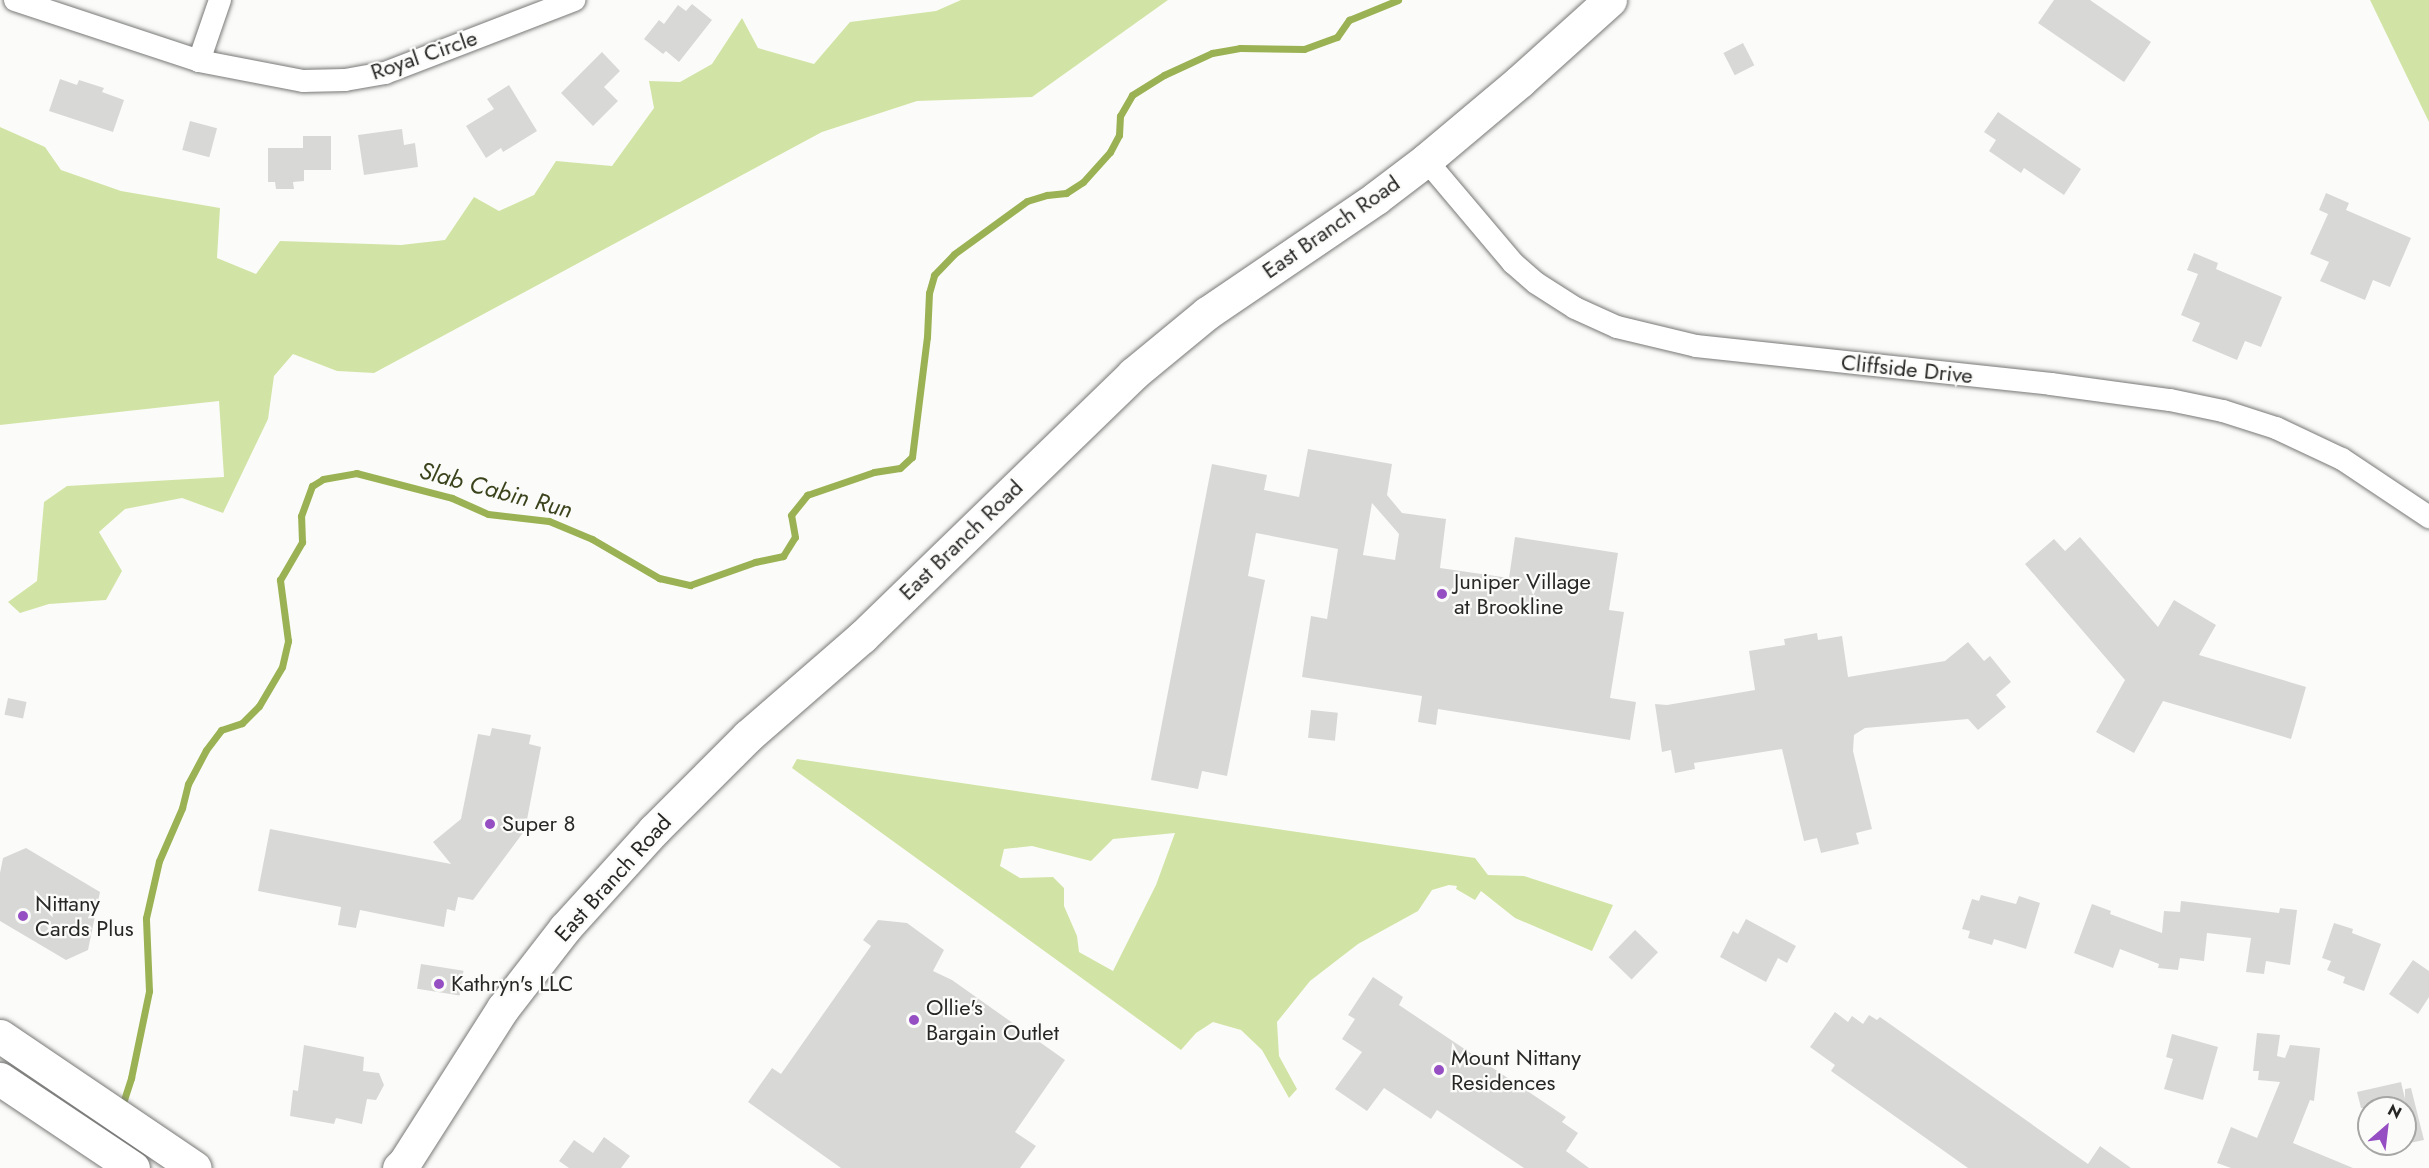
<!DOCTYPE html>
<html>
<head>
<meta charset="utf-8">
<style>
  body { margin:0 }
  #map { position:relative; width:2429px; height:1168px; overflow:hidden; background:#fbfcf9; font-family:Jost,sans-serif }
  div>[style] { position:absolute }
  .green>* { inset:0; background:#d2e4a5 }
  .stream>* { height:7px; margin:-3.5px; padding:0 3.5px; transform-origin:3.5px; border-radius:3.5px; background:#9bb254 }
  .building>* { inset:0; background:#d8d9d6; transform-origin:0 0 }
  .roads { filter:drop-shadow(0 0 2px #787977) drop-shadow(0 0 2px #787977) }
  .street>* { height:22px; margin:-11px; padding:0 11px; transform-origin:11px; border-radius:11px; background:#fff }
  .secondary>* { height:33px; margin:-16.5px; padding:0 16.5px; transform-origin:16.5px; border-radius:16.5px; background:#fff }
  .primary>* { height:33px; margin:-16.5px; padding:0 16.5px; transform-origin:16.5px; border-radius:16.5px; background:#fff }
  .dots>* { width:16px; height:16px; translate:-50% -50%; box-sizing:border-box; border:3px solid #fbfcf9; border-radius:50% }
  span { translate:-50% -50%; white-space:nowrap; text-align:center; line-height:1.15; -webkit-text-stroke:4.5px #fbfcf9; paint-order:stroke }
  .street-label { font-size:22px; color:#272726 }
  .poi-label { font-size:22px; color:#272726 }
  .left { translate:0 -50%; text-align:left }
  .water-label { font-size:24px; color:#3a431c; font-style:italic }
  .north { position:absolute; left:2357px; top:1096px; width:60px; height:60px; box-sizing:border-box; background:#fbfcf9; border:2px solid #a6a7a5; border-radius:50%; rotate:28deg; font-size:16px; font-weight:700; line-height:24px; text-align:center; color:#272726 }
  .north::after { content:''; display:block; margin:auto; width:21px; height:27px; background:#964fc3; clip-path:polygon(50% 0,100% 100%,50% 72%,0 100%) }
</style>
</head>
<body>
<div id="map">
  <div class="green">
    <i style="clip-path:polygon(961px 0,1168px 0,1032px 97px,917px 101px,822px 132px,374px 373px,337px 371px,293px 354px,274px 376px,268px 419px,223px 513px,182px 498px,125px 509px,99px 532px,122px 571px,106px 600px,49px 604px,20px 613px,8px 602px,37px 581px,44px 502px,67px 486px,224px 477px,219px 401px,0 425px,0 127px,45px 147px,61px 170px,121px 191px,220px 208px,217px 258px,256px 274px,280px 241px,401px 245px,445px 240px,474px 197px,499px 211px,534px 195px,556px 161px,612px 166px,654px 108px,649px 81px,680px 82px,712px 64px,742px 18px,758px 48px,814px 64px,850px 22px,936px 11px)"></i>
    <i style="clip-path:polygon(2370px 0,2429px 0,2429px 122px)"></i>
    <i style="clip-path:polygon(evenodd,797px 759px,1475px 858px,1488px 875px,1524px 876px,1613px 905px,1592px 951px,1515px 918px,1481px 891px,1475px 900px,1456px 889px,1457px 886px,1449px 885px,1432px 890px,1418px 911px,1358px 944px,1310px 981px,1277px 1022px,1279px 1056px,1297px 1089px,1289px 1098px,1262px 1050px,1241px 1030px,1213px 1022px,1196px 1033px,1181px 1050px,792px 768px,797px 759px,1175px 833px,1156px 885px,1113px 971px,1079px 952px,1077px 936px,1064px 906px,1064px 888px,1053px 877px,1020px 878px,1000px 866px,1004px 849px,1032px 846px,1091px 861px,1113px 839px,1175px 833px)"></i>
  </div>
  <div class="stream">
    <i style="left:121px;top:1109px;width:33px;rotate:-72deg"></i>
    <i style="left:131px;top:1078px;width:89px;rotate:-78.3deg"></i>
    <i style="left:149px;top:991px;width:73px;rotate:-92.4deg"></i>
    <i style="left:146px;top:918px;width:58px;rotate:-77.2deg"></i>
    <i style="left:159px;top:861px;width:58px;rotate:-66.5deg"></i>
    <i style="left:182px;top:808px;width:25px;rotate:-76deg"></i>
    <i style="left:188px;top:784px;width:38px;rotate:-62deg"></i>
    <i style="left:206px;top:750px;width:25px;rotate:-53deg"></i>
    <i style="left:221px;top:730px;width:22px;rotate:-18deg"></i>
    <i style="left:242px;top:723px;width:24px;rotate:-45deg"></i>
    <i style="left:259px;top:706px;width:45px;rotate:-59.5deg"></i>
    <i style="left:282px;top:667px;width:27px;rotate:-77deg"></i>
    <i style="left:288px;top:641px;width:62px;rotate:-97.5deg"></i>
    <i style="left:280px;top:580px;width:44px;rotate:-59.9deg"></i>
    <i style="left:302px;top:542px;width:26px;rotate:-92deg"></i>
    <i style="left:301px;top:516px;width:32px;rotate:-70deg"></i>
    <i style="left:312px;top:486px;width:13px;rotate:-32deg"></i>
    <i style="left:323px;top:479px;width:34px;rotate:-10deg"></i>
    <i style="left:356px;top:473px;width:99px;rotate:14.6deg"></i>
    <i style="left:452px;top:498px;width:39px;rotate:24deg"></i>
    <i style="left:488px;top:514px;width:61px;rotate:6.5deg"></i>
    <i style="left:549px;top:521px;width:47px;rotate:22.7deg"></i>
    <i style="left:592px;top:539px;width:78px;rotate:30.2deg"></i>
    <i style="left:659px;top:578px;width:32px;rotate:13deg"></i>
    <i style="left:690px;top:585px;width:69px;rotate:-19.5deg"></i>
    <i style="left:755px;top:562px;width:29px;rotate:-12deg"></i>
    <i style="left:783px;top:556px;width:22px;rotate:-58deg"></i>
    <i style="left:795px;top:537px;width:22px;rotate:-100deg"></i>
    <i style="left:791px;top:515px;width:26px;rotate:-51deg"></i>
    <i style="left:807px;top:495px;width:71px;rotate:-18.9deg"></i>
    <i style="left:874px;top:472px;width:26px;rotate:-9deg"></i>
    <i style="left:900px;top:468px;width:16px;rotate:-43deg"></i>
    <i style="left:912px;top:457px;width:121px;rotate:-82.9deg"></i>
    <i style="left:927px;top:337px;width:44px;rotate:-87.4deg"></i>
    <i style="left:929px;top:293px;width:19px;rotate:-74deg"></i>
    <i style="left:934px;top:275px;width:29px;rotate:-46deg"></i>
    <i style="left:954px;top:254px;width:90px;rotate:-36deg"></i>
    <i style="left:1027px;top:201px;width:21px;rotate:-17deg"></i>
    <i style="left:1047px;top:195px;width:19px;rotate:-6deg"></i>
    <i style="left:1066px;top:193px;width:20px;rotate:-33deg"></i>
    <i style="left:1083px;top:182px;width:40px;rotate:-48deg"></i>
    <i style="left:1110px;top:152px;width:19px;rotate:-62deg"></i>
    <i style="left:1119px;top:135px;width:19px;rotate:-87deg"></i>
    <i style="left:1120px;top:116px;width:24px;rotate:-60deg"></i>
    <i style="left:1132px;top:95px;width:38px;rotate:-32deg"></i>
    <i style="left:1164px;top:75px;width:53px;rotate:-24.6deg"></i>
    <i style="left:1212px;top:53px;width:28px;rotate:-10deg"></i>
    <i style="left:1240px;top:48px;width:64px;rotate:0.9deg"></i>
    <i style="left:1304px;top:49px;width:35px;rotate:-20deg"></i>
    <i style="left:1337px;top:37px;width:21px;rotate:-55deg"></i>
    <i style="left:1349px;top:20px;width:53px;rotate:-22.2deg"></i>
  </div>
  <div class="building">
    <i style="clip-path:polygon(2054px 0,2090px 0,2151px 42px,2124px 82px,2038px 23px)"></i>
    <i style="clip-path:polygon(692px 4px,712px 20px,679px 62px,666px 51px,663px 54px,644px 39px,659px 20px,664px 24px,678px 5px,686px 11px)"></i>
    <i style="left:1743px;top:43px;width:25px;height:22px;rotate:63deg"></i>
    <i style="clip-path:polygon(602px 52px,620px 71px,604px 87px,618px 101px,593px 126px,561px 93px)"></i>
    <i style="clip-path:polygon(60px 79px,77px 85px,79px 80px,104px 88px,102px 92px,124px 100px,113px 132px,49px 111px)"></i>
    <i style="clip-path:polygon(509px 85px,537px 131px,503px 152px,501px 148px,486px 158px,466px 126px,494px 109px,487px 99px)"></i>
    <i style="clip-path:polygon(1998px 112px,2081px 169px,2064px 195px,2024px 168px,2021px 173px,1989px 151px,1996px 140px,1984px 132px)"></i>
    <i style="left:190px;top:121px;width:28px;height:30px;rotate:15deg"></i>
    <i style="clip-path:polygon(402px 129px,404px 145px,415px 143px,418px 167px,364px 175px,358px 135px)"></i>
    <i style="clip-path:polygon(303px 136px,331px 136px,331px 170px,304px 170px,304px 181px,293px 182px,294px 189px,276px 189px,275px 182px,268px 182px,268px 148px,303px 148px)"></i>
    <i style="clip-path:polygon(2326px 193px,2349px 203px,2346px 210px,2411px 238px,2390px 287px,2373px 280px,2365px 300px,2320px 281px,2329px 262px,2310px 254px,2328px 214px,2319px 210px)"></i>
    <i style="clip-path:polygon(2194px 253px,2218px 263px,2216px 269px,2282px 297px,2261px 347px,2245px 341px,2237px 360px,2192px 341px,2200px 323px,2181px 315px,2198px 274px,2187px 270px)"></i>
    <i style="clip-path:polygon(evenodd,1308px 449px,1392px 464px,1387px 495px,1402px 513px,1446px 519px,1440px 568px,1509px 578px,1515px 537px,1618px 553px,1609px 610px,1624px 612px,1610px 698px,1636px 702px,1630px 740px,1438px 709px,1436px 725px,1418px 722px,1422px 696px,1302px 677px,1311px 616px,1327px 619px,1338px 549px,1256px 533px,1248px 576px,1265px 580px,1227px 776px,1202px 771px,1198px 789px,1151px 780px,1212px 464px,1267px 475px,1264px 490px,1299px 497px,1308px 449px,1372px 503px,1399px 534px,1395px 560px,1363px 555px,1372px 503px)"></i>
    <i style="clip-path:polygon(2080px 537px,2158px 627px,2174px 600px,2216px 625px,2199px 655px,2306px 687px,2291px 739px,2163px 701px,2134px 753px,2096px 732px,2125px 680px,2025px 564px,2054px 539px,2065px 551px)"></i>
    <i style="clip-path:polygon(1817px 633px,1818px 640px,1842px 636px,1848px 677px,1945px 661px,1968px 642px,1984px 661px,1990px 656px,2011px 682px,1996px 695px,2006px 707px,1978px 730px,1968px 719px,1865px 728px,1854px 735px,1853px 751px,1872px 829px,1856px 833px,1859px 844px,1821px 853px,1817px 838px,1804px 841px,1782px 749px,1694px 763px,1695px 769px,1675px 773px,1671px 750px,1662px 752px,1655px 704px,1667px 705px,1755px 690px,1749px 651px,1785px 645px,1784px 639px)"></i>
    <i style="left:8px;top:698px;width:19px;height:17px;rotate:12deg"></i>
    <i style="left:1311px;top:710px;width:27px;height:28px;rotate:6deg"></i>
    <i style="clip-path:polygon(492px 728px,531px 735px,529px 744px,541px 747px,525px 830px,473px 900px,458px 897px,455px 911px,447px 909px,444px 927px,360px 910px,356px 928px,338px 925px,341px 907px,258px 891px,270px 829px,451px 864px,433px 842px,461px 819px,478px 734px,490px 736px)"></i>
    <i style="clip-path:polygon(26px 848px,100px 892px,88px 950px,66px 960px,0 921px,0 873px,3px 858px)"></i>
    <i style="clip-path:polygon(1981px 895px,2016px 904px,2019px 896px,2040px 903px,2026px 949px,1994px 939px,1992px 945px,1968px 938px,1970px 931px,1962px 929px,1972px 899px,1979px 901px)"></i>
    <i style="clip-path:polygon(2181px 901px,2279px 913px,2280px 908px,2297px 910px,2290px 965px,2266px 961px,2264px 974px,2246px 972px,2251px 938px,2207px 933px,2204px 961px,2180px 958px,2178px 970px,2158px 968px,2159px 964px,2120px 949px,2113px 968px,2074px 953px,2092px 904px,2111px 911px,2110px 914px,2162px 933px,2164px 911px,2180px 912px)"></i>
    <i style="clip-path:polygon(1746px 919px,1796px 946px,1787px 963px,1778px 958px,1766px 982px,1720px 957px,1733px 931px,1738px 934px)"></i>
    <i style="clip-path:polygon(878px 920px,907px 923px,944px 950px,933px 971px,952px 980px,1065px 1060px,1015px 1132px,1036px 1146px,1020px 1168px,841px 1168px,748px 1102px,772px 1068px,781px 1074px,871px 946px,863px 940px)"></i>
    <i style="clip-path:polygon(2334px 923px,2353px 929px,2352px 933px,2381px 944px,2364px 991px,2343px 983px,2345px 977px,2327px 970px,2331px 961px,2322px 958px)"></i>
    <i style="left:1635px;top:930px;width:32px;height:38px;rotate:44deg"></i>
    <i style="clip-path:polygon(2413px 960px,2429px 971px,2429px 997px,2418px 1014px,2389px 994px)"></i>
    <i style="left:421px;top:964px;width:43px;height:25px;rotate:9deg"></i>
    <i style="clip-path:polygon(1373px 977px,1403px 997px,1399px 1005px,1566px 1117px,1562px 1122px,1578px 1133px,1566px 1151px,1589px 1168px,1524px 1168px,1437px 1110px,1431px 1119px,1384px 1088px,1367px 1111px,1335px 1089px,1362px 1052px,1342px 1039px,1355px 1019px,1348px 1015px)"></i>
    <i style="clip-path:polygon(1835px 1012px,1848px 1022px,1852px 1016px,1863px 1024px,1869px 1015px,1877px 1020px,1880px 1017px,2088px 1164px,2100px 1146px,2131px 1168px,1968px 1168px,1831px 1071px,1835px 1065px,1810px 1047px)"></i>
    <i style="clip-path:polygon(2257px 1033px,2280px 1035px,2277px 1056px,2285px 1058px,2290px 1045px,2320px 1048px,2314px 1101px,2310px 1100px,2293px 1143px,2353px 1168px,2231px 1168px,2217px 1163px,2231px 1127px,2257px 1138px,2280px 1082px,2258px 1080px,2259px 1071px,2253px 1071px)"></i>
    <i style="clip-path:polygon(2172px 1034px,2218px 1047px,2203px 1100px,2164px 1089px,2173px 1059px,2166px 1057px)"></i>
    <i style="clip-path:polygon(304px 1045px,364px 1057px,363px 1071px,379px 1073px,384px 1085px,376px 1100px,367px 1099px,362px 1124px,336px 1118px,334px 1124px,290px 1116px,293px 1090px,298px 1091px)"></i>
    <i style="clip-path:polygon(2401px 1082px,2405px 1099px,2405px 1089px,2411px 1088px,2424px 1140px,2405px 1144px,2405px 1108px,2361px 1108px,2357px 1092px)"></i>
    <i style="clip-path:polygon(604px 1137px,630px 1156px,621px 1168px,569px 1168px,559px 1161px,574px 1140px,593px 1153px)"></i>
  </div>
  <div class="roads">
    <div class="street">
      <i style="left:15px;top:0;width:194px;rotate:18.3deg"></i>
      <i style="left:199px;top:61px;width:106px;rotate:10.9deg"></i>
      <i style="left:303px;top:81px;width:42px;rotate:-1.4deg"></i>
      <i style="left:345px;top:80px;width:41px;rotate:-9.9deg"></i>
      <i style="left:385px;top:73px;width:203px;rotate:-21.1deg"></i>
      <i style="left:199px;top:61px;width:65px;rotate:-71deg"></i>
      <i style="left:1426px;top:160px;width:135px;rotate:49.8deg"></i>
      <i style="left:1513px;top:263px;width:30px;rotate:41deg"></i>
      <i style="left:1536px;top:283px;width:46px;rotate:32.7deg"></i>
      <i style="left:1575px;top:308px;width:46px;rotate:24.3deg"></i>
      <i style="left:1617px;top:327px;width:81px;rotate:13.5deg"></i>
      <i style="left:1696px;top:346px;width:357px;rotate:6.1deg"></i>
      <i style="left:2051px;top:384px;width:120px;rotate:7.7deg"></i>
      <i style="left:2170px;top:400px;width:54px;rotate:11.7deg"></i>
      <i style="left:2223px;top:411px;width:56px;rotate:17.8deg"></i>
      <i style="left:2276px;top:428px;width:73px;rotate:25.2deg"></i>
      <i style="left:2342px;top:459px;width:105px;rotate:33.7deg"></i>
    </div>
    <div class="secondary">
      <i style="left:401px;top:1168px;width:190px;rotate:-57.5deg"></i>
      <i style="left:503px;top:1008px;width:101px;rotate:-52.2deg"></i>
      <i style="left:565px;top:928px;width:132px;rotate:-47.8deg"></i>
      <i style="left:654px;top:830px;width:133px;rotate:-45deg"></i>
      <i style="left:748px;top:736px;width:151px;rotate:-41deg"></i>
      <i style="left:862px;top:637px;width:378px;rotate:-44.1deg"></i>
      <i style="left:1133px;top:374px;width:96px;rotate:-39.5deg"></i>
      <i style="left:1207px;top:313px;width:204px;rotate:-34.2deg"></i>
      <i style="left:1376px;top:198px;width:63px;rotate:-37.2deg"></i>
      <i style="left:1426px;top:160px;width:123px;rotate:-40deg"></i>
      <i style="left:1520px;top:81px;width:121px;rotate:-42deg"></i>
    </div>
    <div class="primary">
      <i style="left:0;top:1036px;width:235px;rotate:34.1deg"></i>
      <i style="left:0;top:1079px;width:160px;rotate:33.8deg"></i>
      <i style="left:399px;top:1168px;width:7px;rotate:-45deg"></i>
    </div>
  </div>
  <div class="dots">
    <i style="left:1442px;top:594px;background:#964fc3"></i>
    <i style="left:490px;top:824px;background:#964fc3"></i>
    <i style="left:23px;top:916px;background:#964fc3"></i>
    <i style="left:439px;top:984px;background:#964fc3"></i>
    <i style="left:914px;top:1020px;background:#964fc3"></i>
    <i style="left:1439px;top:1070px;background:#964fc3"></i>
  </div>
  <div class="street-label">
    <span style="left:424px;top:55px;rotate:-19deg">Royal Circle</span>
    <span style="left:1331px;top:227px;rotate:-35deg">East Branch Road</span>
    <span style="left:1907px;top:369px;rotate:6deg">Cliffside Drive</span>
    <span style="left:961px;top:540px;rotate:-44deg">East Branch Road</span>
    <span style="left:613px;top:878px;rotate:-48deg">East Branch Road</span>
  </div>
  <div class="poi-label">
    <span class="left" style="left:1454px;top:594px">Juniper Village<br>at Brookline</span>
    <span class="left" style="left:502px;top:824px">Super 8</span>
    <span class="left" style="left:35px;top:916px">Nittany<br>Cards Plus</span>
    <span class="left" style="left:451px;top:984px">Kathryn's LLC</span>
    <span class="left" style="left:926px;top:1020px">Ollie's<br>Bargain Outlet</span>
    <span class="left" style="left:1451px;top:1070px">Mount Nittany<br>Residences</span>
  </div>
  <div class="water-label">
    <span style="left:496px;top:490px;rotate:15deg">Slab Cabin Run</span>
  </div>
  <div class="north">N</div>
</div>
</body>
</html>
